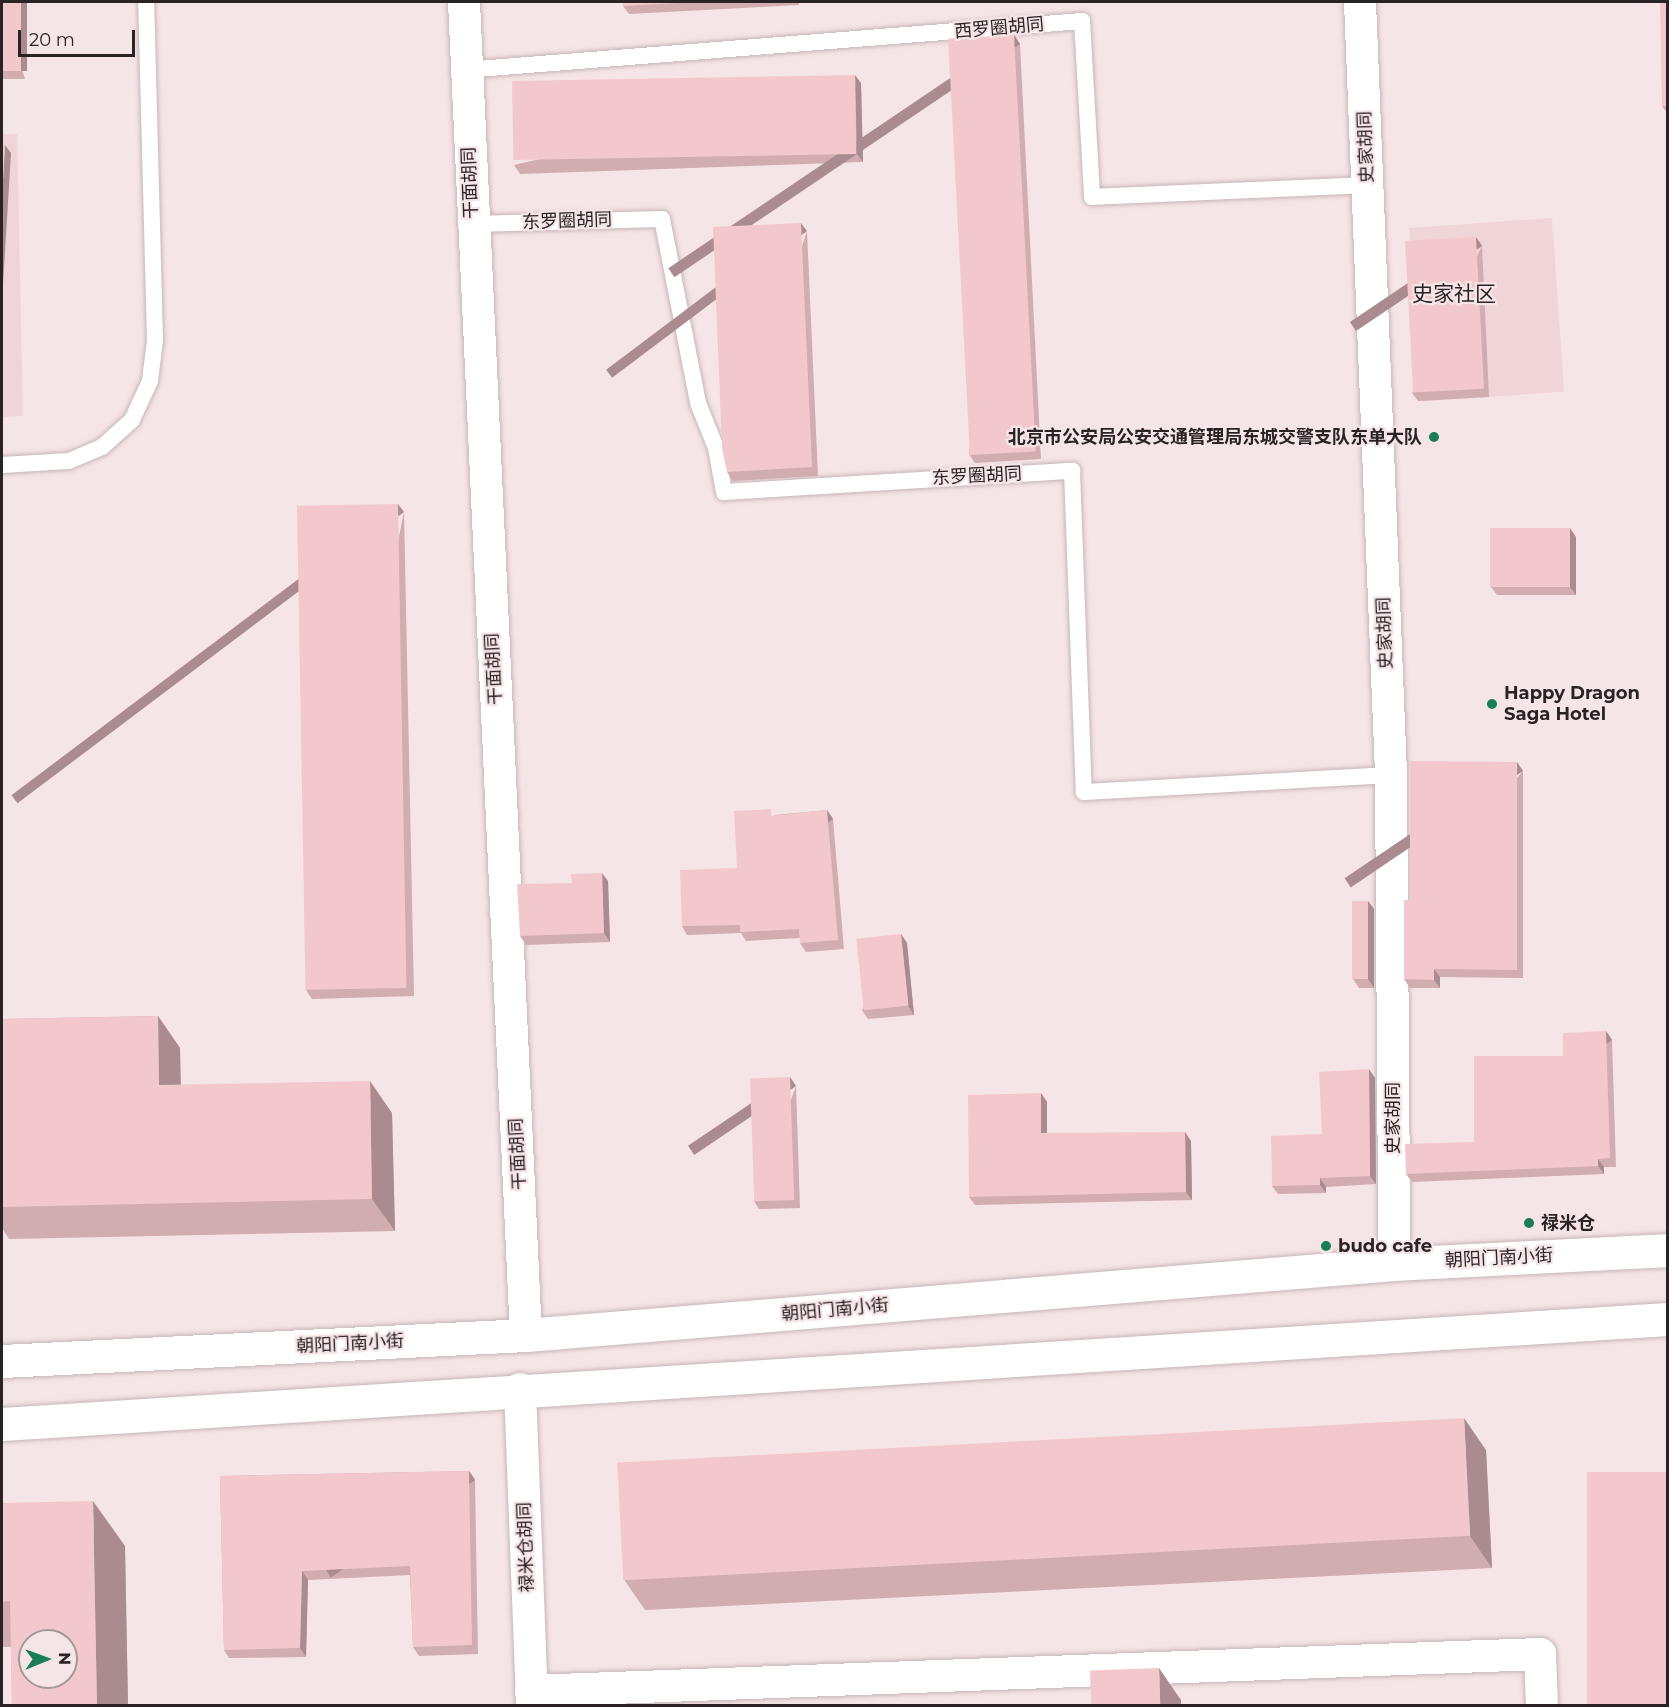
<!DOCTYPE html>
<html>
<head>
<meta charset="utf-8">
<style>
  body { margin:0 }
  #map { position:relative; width:1669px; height:1707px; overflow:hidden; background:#f6e5e6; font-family:Montserrat,"Noto Sans SC",sans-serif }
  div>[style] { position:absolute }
  .built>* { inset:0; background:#efd5d8; transform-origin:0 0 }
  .roads { filter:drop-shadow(0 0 2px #c6b5b7) drop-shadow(0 0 2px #c6b5b7) }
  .service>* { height:16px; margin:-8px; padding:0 8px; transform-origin:8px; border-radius:8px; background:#fff }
  .minor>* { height:32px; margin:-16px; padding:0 16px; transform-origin:16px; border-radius:16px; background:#fff }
  .secondary>* { height:33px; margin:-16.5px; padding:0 16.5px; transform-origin:16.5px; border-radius:16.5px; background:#fff }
  .wall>* { inset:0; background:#d1acb0 }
  .shaded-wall>* { inset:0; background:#aa8c90; transform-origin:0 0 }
  .building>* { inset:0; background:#f3c8cd; transform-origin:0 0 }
  .dots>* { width:16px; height:16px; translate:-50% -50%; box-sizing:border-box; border:3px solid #f6e5e6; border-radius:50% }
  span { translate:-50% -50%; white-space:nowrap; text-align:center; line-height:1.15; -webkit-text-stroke:4.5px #f6e5e6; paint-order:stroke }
  .street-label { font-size:18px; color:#2a2324 }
  .poi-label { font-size:18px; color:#2a2324; font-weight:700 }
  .right { translate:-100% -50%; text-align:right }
  .left { translate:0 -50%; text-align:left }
  .quarter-label { font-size:21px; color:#2a2324 }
  .frame { position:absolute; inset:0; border:3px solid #2a2324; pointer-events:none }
  .north { position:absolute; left:18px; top:1629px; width:60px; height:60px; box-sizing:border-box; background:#f6e5e6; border:2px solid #a49798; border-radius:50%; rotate:89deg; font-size:16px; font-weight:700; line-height:24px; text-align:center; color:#2a2324 }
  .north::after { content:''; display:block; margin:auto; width:21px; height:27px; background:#197d55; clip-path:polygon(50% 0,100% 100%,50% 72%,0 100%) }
  .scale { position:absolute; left:18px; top:30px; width:117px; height:27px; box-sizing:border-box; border:3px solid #2a2324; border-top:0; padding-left:8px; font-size:18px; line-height:21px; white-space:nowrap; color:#2a2324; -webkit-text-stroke:4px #f6e5e6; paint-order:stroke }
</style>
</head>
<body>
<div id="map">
  <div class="built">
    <i style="clip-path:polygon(2px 134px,17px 134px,23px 416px,2px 417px)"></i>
    <i style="left:1552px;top:218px;width:174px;height:143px;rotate:86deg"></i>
  </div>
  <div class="roads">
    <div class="service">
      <i style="left:465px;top:70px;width:619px;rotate:-4.54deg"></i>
      <i style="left:1082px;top:21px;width:176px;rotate:86.7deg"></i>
      <i style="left:1092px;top:197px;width:275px;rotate:-2.5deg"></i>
      <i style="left:472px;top:224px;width:190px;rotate:-1.5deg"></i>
      <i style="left:662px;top:219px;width:187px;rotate:78.9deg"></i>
      <i style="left:698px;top:403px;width:48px;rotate:68.2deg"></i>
      <i style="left:716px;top:448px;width:45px;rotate:79.7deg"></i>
      <i style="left:724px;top:492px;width:349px;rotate:-3.5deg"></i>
      <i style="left:1072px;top:471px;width:321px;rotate:87.9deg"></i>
      <i style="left:1084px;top:792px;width:307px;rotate:-3.2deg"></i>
      <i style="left:2px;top:465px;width:67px;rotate:-3.4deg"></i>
      <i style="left:69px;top:461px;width:36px;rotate:-23deg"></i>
      <i style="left:102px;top:447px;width:40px;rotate:-42deg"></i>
      <i style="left:132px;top:420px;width:43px;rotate:-65.2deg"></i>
      <i style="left:150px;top:381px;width:41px;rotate:-83deg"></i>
      <i style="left:155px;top:340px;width:338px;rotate:-91.5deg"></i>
    </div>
    <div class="minor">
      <i style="left:464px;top:2px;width:1334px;rotate:87.34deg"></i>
      <i style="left:1360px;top:2px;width:774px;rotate:87.7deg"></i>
      <i style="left:1391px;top:775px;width:489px;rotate:89.6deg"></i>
      <i style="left:520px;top:1389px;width:317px;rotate:87.8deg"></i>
      <i style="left:531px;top:1691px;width:1010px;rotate:-2.1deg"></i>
      <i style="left:1540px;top:1654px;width:52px;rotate:87.8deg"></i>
    </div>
    <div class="secondary">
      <i style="left:2px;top:1361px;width:525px;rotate:-2.84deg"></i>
      <i style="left:526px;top:1335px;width:871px;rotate:-4.68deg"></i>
      <i style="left:1394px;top:1264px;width:274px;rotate:-2.9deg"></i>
      <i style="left:2px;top:1424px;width:1669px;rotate:-3.61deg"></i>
    </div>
  </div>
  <div class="wall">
    <i style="clip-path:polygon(2px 2px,25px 79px,2px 79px)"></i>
    <i style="clip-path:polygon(623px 2px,799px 2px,799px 5px,629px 14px,623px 6px)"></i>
    <i style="clip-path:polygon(1668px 2px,1668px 114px,1662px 106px)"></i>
    <i style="clip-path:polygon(1014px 35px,1020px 44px,1041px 459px,975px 463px,969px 454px)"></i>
    <i style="clip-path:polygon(861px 83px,863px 162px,520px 174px,514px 165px)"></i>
    <i style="clip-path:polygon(807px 231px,818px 476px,733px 481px,727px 472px)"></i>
    <i style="clip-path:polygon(1482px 246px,1489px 397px,1418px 401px,1412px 393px)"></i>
    <i style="clip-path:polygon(404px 512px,414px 996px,312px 999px,306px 990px)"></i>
    <i style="clip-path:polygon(1576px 537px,1576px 595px,1497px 595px,1491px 587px)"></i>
    <i style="clip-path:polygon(1523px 771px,1523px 978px,1440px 977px,1440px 988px,1410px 988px,1404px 979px,1410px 900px)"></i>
    <i style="clip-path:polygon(827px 810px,833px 819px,844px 949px,806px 952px,800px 943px,800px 938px,746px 941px,741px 933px,687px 935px,682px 926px,737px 868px,775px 815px)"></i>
    <i style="clip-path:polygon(608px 881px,610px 942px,526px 945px,520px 936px,572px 883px)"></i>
    <i style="clip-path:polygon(1368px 901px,1374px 909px,1374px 988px,1359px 988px,1353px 979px)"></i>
    <i style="clip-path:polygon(901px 934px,907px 943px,914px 1015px,868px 1019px,862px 1010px)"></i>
    <i style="clip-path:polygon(158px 1016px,180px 1048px,181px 1085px,392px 1113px,395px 1231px,9px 1239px,2px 1228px,2px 1019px)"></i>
    <i style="clip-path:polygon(1606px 1031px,1612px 1040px,1616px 1167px,1604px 1167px,1604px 1174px,1412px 1182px,1406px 1174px,1474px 1142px,1563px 1056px)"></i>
    <i style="clip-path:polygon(1375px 1078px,1376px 1184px,1326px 1187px,1326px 1193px,1278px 1194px,1272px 1186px)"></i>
    <i style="clip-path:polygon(796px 1086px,800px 1208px,759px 1209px,754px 1201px)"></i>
    <i style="clip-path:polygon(1041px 1093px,1047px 1102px,1047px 1133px,1191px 1141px,1192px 1200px,975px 1205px,969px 1197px)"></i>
    <i style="clip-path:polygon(1486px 1450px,1492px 1568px,645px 1610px,623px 1578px)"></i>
    <i style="clip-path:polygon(469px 1471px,475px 1480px,478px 1654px,419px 1656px,413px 1647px,410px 1575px,308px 1580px,306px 1657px,229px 1658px,224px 1650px,220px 1476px)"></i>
    <i style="clip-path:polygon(2px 1503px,125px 1546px,128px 1706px,12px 1706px,11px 1647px,2px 1647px)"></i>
  </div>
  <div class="shaded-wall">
    <i style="left:21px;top:2px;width:6px;height:69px"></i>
    <i style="left:1014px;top:35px;width:11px;height:417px;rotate:56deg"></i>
    <i style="clip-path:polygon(855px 75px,861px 83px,863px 162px,857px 154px)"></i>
    <i style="clip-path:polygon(5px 145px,11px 153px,2px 301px,2px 196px)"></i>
    <i style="left:801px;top:223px;width:10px;height:244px;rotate:53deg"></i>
    <i style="left:1476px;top:237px;width:11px;height:152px;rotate:56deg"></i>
    <i style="left:398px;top:504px;width:10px;height:484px;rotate:53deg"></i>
    <i style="clip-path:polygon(1570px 528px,1576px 537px,1576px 595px,1570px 587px)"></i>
    <i style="left:1517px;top:762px;width:11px;height:208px;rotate:56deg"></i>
    <i style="left:827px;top:810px;width:11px;height:130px;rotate:56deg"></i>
    <i style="clip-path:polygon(602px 873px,608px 881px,610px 942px,604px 933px)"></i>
    <i style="clip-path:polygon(1368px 901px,1374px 909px,1374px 988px,1368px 979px)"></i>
    <i style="clip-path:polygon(901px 934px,907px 943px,914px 1015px,908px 1006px)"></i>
    <i style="clip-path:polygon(1434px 969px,1440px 977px,1440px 988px,1434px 980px)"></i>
    <i style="clip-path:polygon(158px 1016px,180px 1048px,181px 1117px,159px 1085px)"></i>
    <i style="left:1606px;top:1031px;width:11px;height:127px;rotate:56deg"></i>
    <i style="clip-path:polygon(1369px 1069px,1375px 1078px,1376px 1184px,1370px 1176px)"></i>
    <i style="left:790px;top:1077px;width:11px;height:123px;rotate:56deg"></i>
    <i style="clip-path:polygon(370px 1081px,392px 1113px,395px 1231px,372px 1199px)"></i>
    <i style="clip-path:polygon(1041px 1093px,1047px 1102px,1047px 1141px,1041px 1133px)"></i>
    <i style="clip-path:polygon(1185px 1132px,1191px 1141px,1192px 1200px,1186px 1192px)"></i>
    <i style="clip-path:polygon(1598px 1159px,1604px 1167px,1604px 1174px,1598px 1166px)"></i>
    <i style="clip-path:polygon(1320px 1178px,1326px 1187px,1326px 1193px,1320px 1185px)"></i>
    <i style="clip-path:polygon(1464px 1418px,1486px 1450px,1492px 1568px,1470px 1536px)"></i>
    <i style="left:469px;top:1471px;width:11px;height:174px;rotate:56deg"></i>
    <i style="clip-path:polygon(93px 1501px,125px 1546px,128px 1706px,97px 1706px)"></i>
    <i style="clip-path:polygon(302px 1571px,308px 1580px,306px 1657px,300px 1648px)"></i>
    <i style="clip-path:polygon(1159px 1668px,1181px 1700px,1181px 1706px,1160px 1706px)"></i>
  </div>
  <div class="building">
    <i style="left:2px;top:2px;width:19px;height:69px"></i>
    <i style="clip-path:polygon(623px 2px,696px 2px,623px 6px)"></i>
    <i style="clip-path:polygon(1660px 2px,1668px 2px,1668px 106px,1662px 106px)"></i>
    <i style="left:1014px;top:35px;width:417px;height:66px;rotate:87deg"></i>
    <i style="left:855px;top:75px;width:79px;height:343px;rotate:89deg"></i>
    <i style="clip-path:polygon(2px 145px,5px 145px,2px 196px)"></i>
    <i style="clip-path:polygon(801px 223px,812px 467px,727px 472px,722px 448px,713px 227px)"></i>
    <i style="left:1476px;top:237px;width:152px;height:71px;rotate:87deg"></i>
    <i style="left:398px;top:504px;width:484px;height:101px;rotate:89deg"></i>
    <i style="left:1490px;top:528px;width:80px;height:59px"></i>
    <i style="clip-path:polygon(1410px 761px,1517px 762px,1517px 970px,1434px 969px,1434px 980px,1404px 979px,1404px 900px,1410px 900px)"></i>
    <i style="clip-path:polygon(771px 809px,771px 816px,827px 810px,838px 940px,800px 943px,799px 929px,740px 932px,740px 925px,682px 926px,680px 870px,737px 868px,734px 811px)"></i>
    <i style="clip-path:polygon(602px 873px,604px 933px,520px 936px,517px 884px,572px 883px,571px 874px)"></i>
    <i style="left:1352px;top:901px;width:16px;height:78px"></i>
    <i style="left:901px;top:934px;width:72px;height:45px;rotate:84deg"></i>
    <i style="clip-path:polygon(158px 1016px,159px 1085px,370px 1081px,372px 1199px,2px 1207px,2px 1019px)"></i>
    <i style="clip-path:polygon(1606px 1031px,1610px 1158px,1598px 1159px,1598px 1166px,1406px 1174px,1405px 1144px,1474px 1142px,1474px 1056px,1563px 1056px,1563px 1033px)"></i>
    <i style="clip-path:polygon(1369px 1069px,1370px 1176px,1320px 1178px,1320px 1185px,1272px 1186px,1271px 1136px,1322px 1134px,1319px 1072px)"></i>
    <i style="left:790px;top:1077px;width:123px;height:40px;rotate:88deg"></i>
    <i style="clip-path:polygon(1041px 1093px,1041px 1133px,1185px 1132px,1186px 1192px,969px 1197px,968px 1095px)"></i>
    <i style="left:1464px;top:1418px;width:118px;height:848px;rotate:87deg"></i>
    <i style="clip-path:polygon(469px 1471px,472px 1645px,413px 1647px,410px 1566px,302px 1571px,300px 1648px,224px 1650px,220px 1476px)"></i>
    <i style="left:1668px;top:1472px;width:234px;height:81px;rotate:90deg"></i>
    <i style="clip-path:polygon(evenodd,93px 1501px,97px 1706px,12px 1706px,10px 1601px,2px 1602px,2px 1503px,93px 1501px,30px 1641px,66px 1641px,66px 1677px,30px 1677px,30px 1641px)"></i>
    <i style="left:1159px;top:1668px;width:38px;height:69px;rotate:88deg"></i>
  </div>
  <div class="dots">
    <i style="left:1434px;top:437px;background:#197d55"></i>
    <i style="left:1492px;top:704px;background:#197d55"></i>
    <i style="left:1529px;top:1223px;background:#197d55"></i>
    <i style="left:1326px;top:1246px;background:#197d55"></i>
  </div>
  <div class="street-label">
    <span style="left:999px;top:28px;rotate:-5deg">西罗圈胡同</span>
    <span style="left:1366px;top:147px;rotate:-92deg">史家胡同</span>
    <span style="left:470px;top:183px;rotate:-92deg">干面胡同</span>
    <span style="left:567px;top:221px;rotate:-2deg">东罗圈胡同</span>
    <span style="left:977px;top:476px;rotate:-3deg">东罗圈胡同</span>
    <span style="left:1385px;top:633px;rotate:-92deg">史家胡同</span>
    <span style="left:494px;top:669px;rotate:-93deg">干面胡同</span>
    <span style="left:1393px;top:1118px;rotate:-90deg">史家胡同</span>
    <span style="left:518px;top:1154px;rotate:-93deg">干面胡同</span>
    <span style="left:1499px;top:1258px;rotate:-3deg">朝阳门南小街</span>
    <span style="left:835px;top:1310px;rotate:-5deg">朝阳门南小街</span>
    <span style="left:350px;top:1344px;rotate:-3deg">朝阳门南小街</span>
    <span style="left:526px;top:1547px;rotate:-92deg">禄米仓胡同</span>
  </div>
  <div class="poi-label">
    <span class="right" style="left:1422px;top:437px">北京市公安局公安交通管理局东城交警支队东单大队</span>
    <span class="left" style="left:1504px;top:704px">Happy Dragon<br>Saga Hotel</span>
    <span class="left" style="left:1541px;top:1223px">禄米仓</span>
    <span class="left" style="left:1338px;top:1246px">budo cafe</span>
  </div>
  <div class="quarter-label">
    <span style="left:1454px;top:294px">史家社区</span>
  </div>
  <div class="frame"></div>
  <div class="north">N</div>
  <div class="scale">20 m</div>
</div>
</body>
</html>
